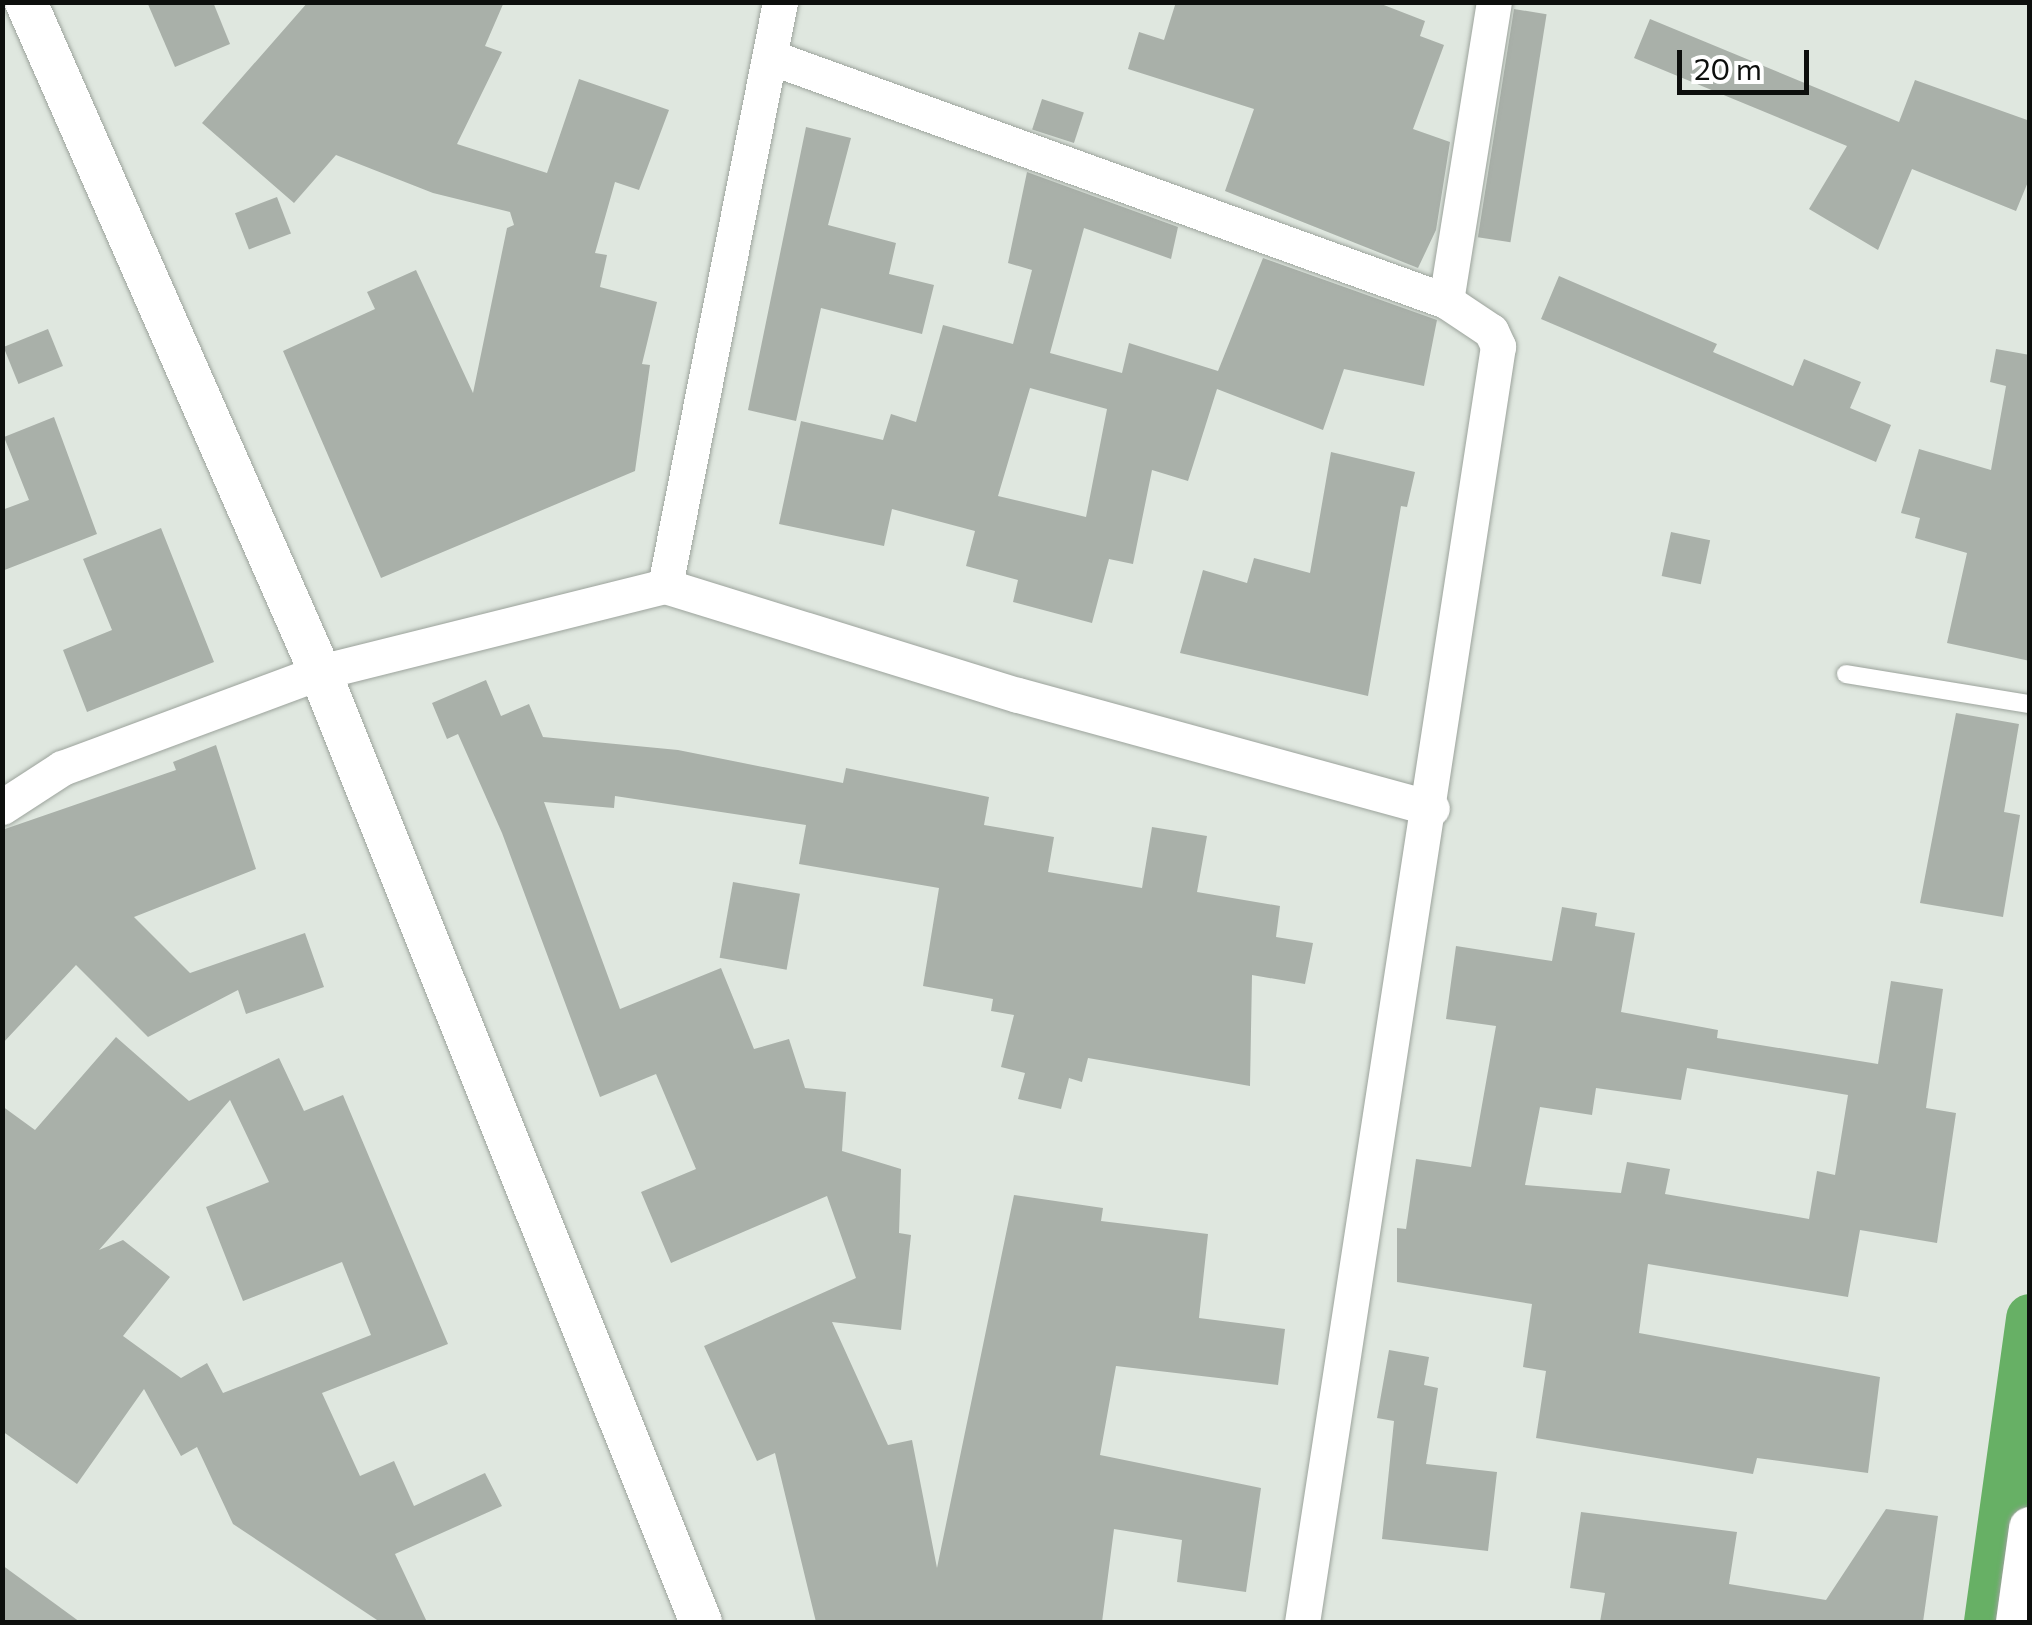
<!DOCTYPE html>
<html>
<head>
<meta charset="utf-8">
<style>
  body { margin:0 }
  #map { position:relative; width:2032px; height:1625px; overflow:hidden; background:#dfe7df; font-family:Commissioner,sans-serif }
  div>[style] { position:absolute }
  .canal>* { height:48px; margin:-24px; padding:0 24px; transform-origin:24px; border-radius:24px; background:#67b065 }
  .building>* { inset:0; background:#a9b0a9; transform-origin:0 0 }
  .roads { filter:drop-shadow(0 0 2px #9ca39c) drop-shadow(0 0 2px #9ca39c) }
  .service>* { height:18px; margin:-9px; padding:0 9px; transform-origin:9px; border-radius:9px; background:#fff }
  .minor>* { height:35px; margin:-17.5px; padding:0 17.5px; transform-origin:17.5px; border-radius:17.5px; background:#fff }
  .tertiary>* { height:42px; margin:-21px; padding:0 21px; transform-origin:21px; border-radius:21px; background:#fff }
  span { translate:-50% -50%; white-space:nowrap; text-align:center; line-height:1.15; -webkit-text-stroke:8px #fff; paint-order:stroke }
  .frame { position:absolute; inset:0; border:5px solid #0d0f0d; pointer-events:none }
  .scale { position:absolute; left:1677px; top:50px; width:132px; height:45px; box-sizing:border-box; border:5px solid #0d0f0d; border-top:0; padding-left:12px; font-size:30px; line-height:35px; white-space:nowrap; color:#0d0f0d; -webkit-text-stroke:8px #fff; paint-order:stroke }
</style>
</head>
<body>
<div id="map">
  <div class="canal">
    <i style="left:1988px;top:1622px;width:307px;rotate:-82.1deg"></i>
  </div>
  <div class="building">
    <i style="clip-path:polygon(147px 2px,213px 2px,230px 44px,175px 67px)"></i>
    <i style="clip-path:polygon(308px 2px,504px 2px,485px 46px,502px 52px,457px 144px,547px 173px,579px 79px,669px 110px,639px 190px,615px 182px,595px 253px,607px 255px,600px 287px,657px 302px,642px 364px,650px 365px,635px 471px,381px 578px,283px 351px,375px 309px,367px 292px,416px 270px,473px 393px,507px 228px,514px 225px,510px 212px,433px 193px,336px 155px,294px 203px,202px 123px)"></i>
    <i style="clip-path:polygon(1176px 2px,1376px 2px,1425px 21px,1420px 36px,1444px 45px,1413px 129px,1450px 142px,1436px 230px,1418px 268px,1225px 191px,1254px 109px,1128px 69px,1139px 32px,1164px 40px)"></i>
    <i style="left:1514px;top:9px;width:33px;height:231px;rotate:9deg"></i>
    <i style="clip-path:polygon(1650px 19px,1899px 122px,1915px 80px,2030px 121px,2030px 177px,2016px 211px,1912px 169px,1878px 250px,1809px 209px,1847px 146px,1634px 58px)"></i>
    <i style="left:1042px;top:99px;width:44px;height:32px;rotate:18deg"></i>
    <i style="clip-path:polygon(806px 127px,851px 138px,828px 225px,896px 243px,889px 274px,934px 285px,922px 334px,821px 308px,796px 421px,748px 410px)"></i>
    <i style="clip-path:polygon(evenodd,1027px 172px,1178px 227px,1171px 259px,1084px 228px,1050px 353px,1122px 373px,1129px 343px,1218px 371px,1263px 258px,1437px 320px,1424px 386px,1344px 369px,1323px 430px,1217px 389px,1188px 481px,1152px 470px,1133px 564px,1109px 559px,1092px 623px,1013px 602px,1018px 580px,966px 566px,975px 531px,892px 509px,884px 546px,779px 524px,801px 421px,883px 440px,891px 414px,916px 422px,943px 325px,1013px 344px,1032px 270px,1008px 263px,1027px 172px,1030px 388px,1107px 409px,1086px 517px,998px 496px,1030px 388px)"></i>
    <i style="left:277px;top:197px;width:39px;height:45px;rotate:69deg"></i>
    <i style="clip-path:polygon(1559px 276px,1717px 344px,1713px 352px,1793px 386px,1804px 359px,1861px 382px,1850px 408px,1891px 425px,1876px 462px,1541px 319px)"></i>
    <i style="left:48px;top:329px;width:40px;height:48px;rotate:68deg"></i>
    <i style="clip-path:polygon(1996px 349px,2030px 355px,2030px 661px,1947px 643px,1967px 553px,1915px 538px,1920px 518px,1901px 513px,1919px 449px,1991px 470px,2006px 386px,1990px 382px)"></i>
    <i style="clip-path:polygon(54px 417px,97px 534px,2px 571px,2px 510px,29px 500px,4px 437px)"></i>
    <i style="clip-path:polygon(1331px 452px,1415px 472px,1407px 507px,1401px 506px,1368px 696px,1180px 653px,1203px 570px,1247px 583px,1254px 558px,1310px 573px)"></i>
    <i style="clip-path:polygon(161px 528px,214px 662px,87px 712px,63px 650px,112px 630px,83px 559px)"></i>
    <i style="left:1671px;top:532px;width:40px;height:45px;rotate:12deg"></i>
    <i style="clip-path:polygon(486px 680px,501px 716px,529px 704px,543px 737px,678px 750px,843px 783px,846px 768px,989px 797px,984px 825px,1054px 837px,1048px 872px,1142px 888px,1152px 827px,1207px 836px,1197px 892px,1280px 906px,1276px 937px,1313px 943px,1305px 984px,1252px 975px,1250px 1086px,1088px 1058px,1082px 1082px,1069px 1078px,1061px 1109px,1018px 1099px,1025px 1073px,1001px 1067px,1014px 1015px,991px 1011px,993px 999px,923px 986px,939px 888px,799px 864px,806px 825px,615px 796px,614px 808px,544px 802px,620px 1009px,721px 968px,754px 1049px,789px 1039px,805px 1088px,846px 1092px,842px 1151px,901px 1169px,899px 1233px,911px 1235px,901px 1330px,832px 1322px,888px 1445px,912px 1440px,937px 1568px,1014px 1195px,1103px 1208px,1101px 1221px,1208px 1234px,1199px 1318px,1285px 1329px,1278px 1385px,1116px 1366px,1100px 1455px,1261px 1488px,1246px 1592px,1177px 1582px,1182px 1540px,1114px 1529px,1102px 1622px,816px 1622px,775px 1453px,757px 1461px,704px 1346px,856px 1278px,827px 1196px,671px 1263px,641px 1192px,696px 1169px,656px 1074px,600px 1097px,502px 833px,458px 734px,447px 739px,432px 703px)"></i>
    <i style="clip-path:polygon(1956px 713px,2019px 724px,2004px 812px,2020px 815px,2003px 917px,1920px 903px)"></i>
    <i style="clip-path:polygon(216px 745px,256px 869px,134px 917px,190px 973px,305px 933px,324px 987px,246px 1014px,238px 990px,148px 1037px,76px 965px,2px 1044px,2px 830px,176px 770px,173px 762px)"></i>
    <i style="left:733px;top:882px;width:68px;height:77px;rotate:10deg"></i>
    <i style="clip-path:polygon(evenodd,1562px 907px,1597px 913px,1595px 926px,1635px 933px,1621px 1012px,1718px 1030px,1717px 1038px,1878px 1064px,1891px 981px,1943px 989px,1926px 1108px,1956px 1113px,1937px 1243px,1860px 1230px,1848px 1297px,1648px 1264px,1639px 1333px,1880px 1377px,1868px 1473px,1757px 1458px,1753px 1474px,1536px 1438px,1546px 1371px,1523px 1367px,1532px 1304px,1397px 1282px,1397px 1228px,1406px 1229px,1416px 1159px,1471px 1167px,1496px 1026px,1446px 1019px,1456px 946px,1552px 961px,1562px 907px,1687px 1068px,1848px 1095px,1835px 1175px,1817px 1171px,1809px 1219px,1665px 1194px,1670px 1169px,1627px 1162px,1621px 1193px,1525px 1185px,1540px 1107px,1592px 1115px,1596px 1088px,1681px 1100px,1687px 1068px)"></i>
    <i style="clip-path:polygon(evenodd,116px 1037px,189px 1101px,279px 1058px,304px 1111px,343px 1095px,448px 1344px,322px 1393px,360px 1476px,394px 1461px,414px 1506px,485px 1473px,502px 1506px,395px 1554px,427px 1622px,380px 1622px,233px 1524px,197px 1447px,181px 1456px,144px 1389px,77px 1484px,2px 1431px,2px 1106px,35px 1130px,116px 1037px,230px 1100px,269px 1182px,206px 1207px,243px 1301px,342px 1262px,371px 1335px,223px 1393px,207px 1363px,181px 1378px,123px 1336px,170px 1277px,123px 1240px,99px 1250px,230px 1100px)"></i>
    <i style="clip-path:polygon(1389px 1350px,1429px 1357px,1424px 1385px,1438px 1388px,1426px 1464px,1497px 1472px,1488px 1551px,1382px 1539px,1394px 1421px,1377px 1418px)"></i>
    <i style="clip-path:polygon(1886px 1509px,1938px 1516px,1923px 1622px,1600px 1622px,1605px 1593px,1570px 1588px,1581px 1512px,1737px 1532px,1729px 1584px,1826px 1600px)"></i>
    <i style="clip-path:polygon(2px 1565px,80px 1622px,2px 1622px)"></i>
  </div>
  <div class="roads">
    <div class="service">
      <i style="left:1846px;top:674px;width:186px;rotate:9.3deg"></i>
    </div>
    <div class="minor">
      <i style="left:773px;top:58px;width:716px;rotate:19.85deg"></i>
      <i style="left:1446px;top:301px;width:54px;rotate:33.7deg"></i>
      <i style="left:1491px;top:331px;width:17px;rotate:65deg"></i>
      <i style="left:1498px;top:346px;width:1291px;rotate:98.73deg"></i>
      <i style="left:1446px;top:301px;width:303px;rotate:-80.9deg"></i>
      <i style="left:665px;top:586px;width:595px;rotate:-78.86deg"></i>
      <i style="left:2px;top:807px;width:72px;rotate:-33deg"></i>
      <i style="left:62px;top:768px;width:275px;rotate:-20.4deg"></i>
      <i style="left:320px;top:672px;width:356px;rotate:-14deg"></i>
      <i style="left:665px;top:586px;width:369px;rotate:17.2deg"></i>
      <i style="left:1018px;top:695px;width:429px;rotate:15.3deg"></i>
    </div>
    <div class="tertiary">
      <i style="left:26px;top:2px;width:732px;rotate:66.31deg"></i>
      <i style="left:320px;top:672px;width:1024px;rotate:68.15deg"></i>
      <i style="left:2017px;top:1622px;width:95px;rotate:-82.1deg"></i>
    </div>
  </div>
  <div class="frame"></div>
  <div class="scale">20 m</div>
</div>
</body>
</html>
